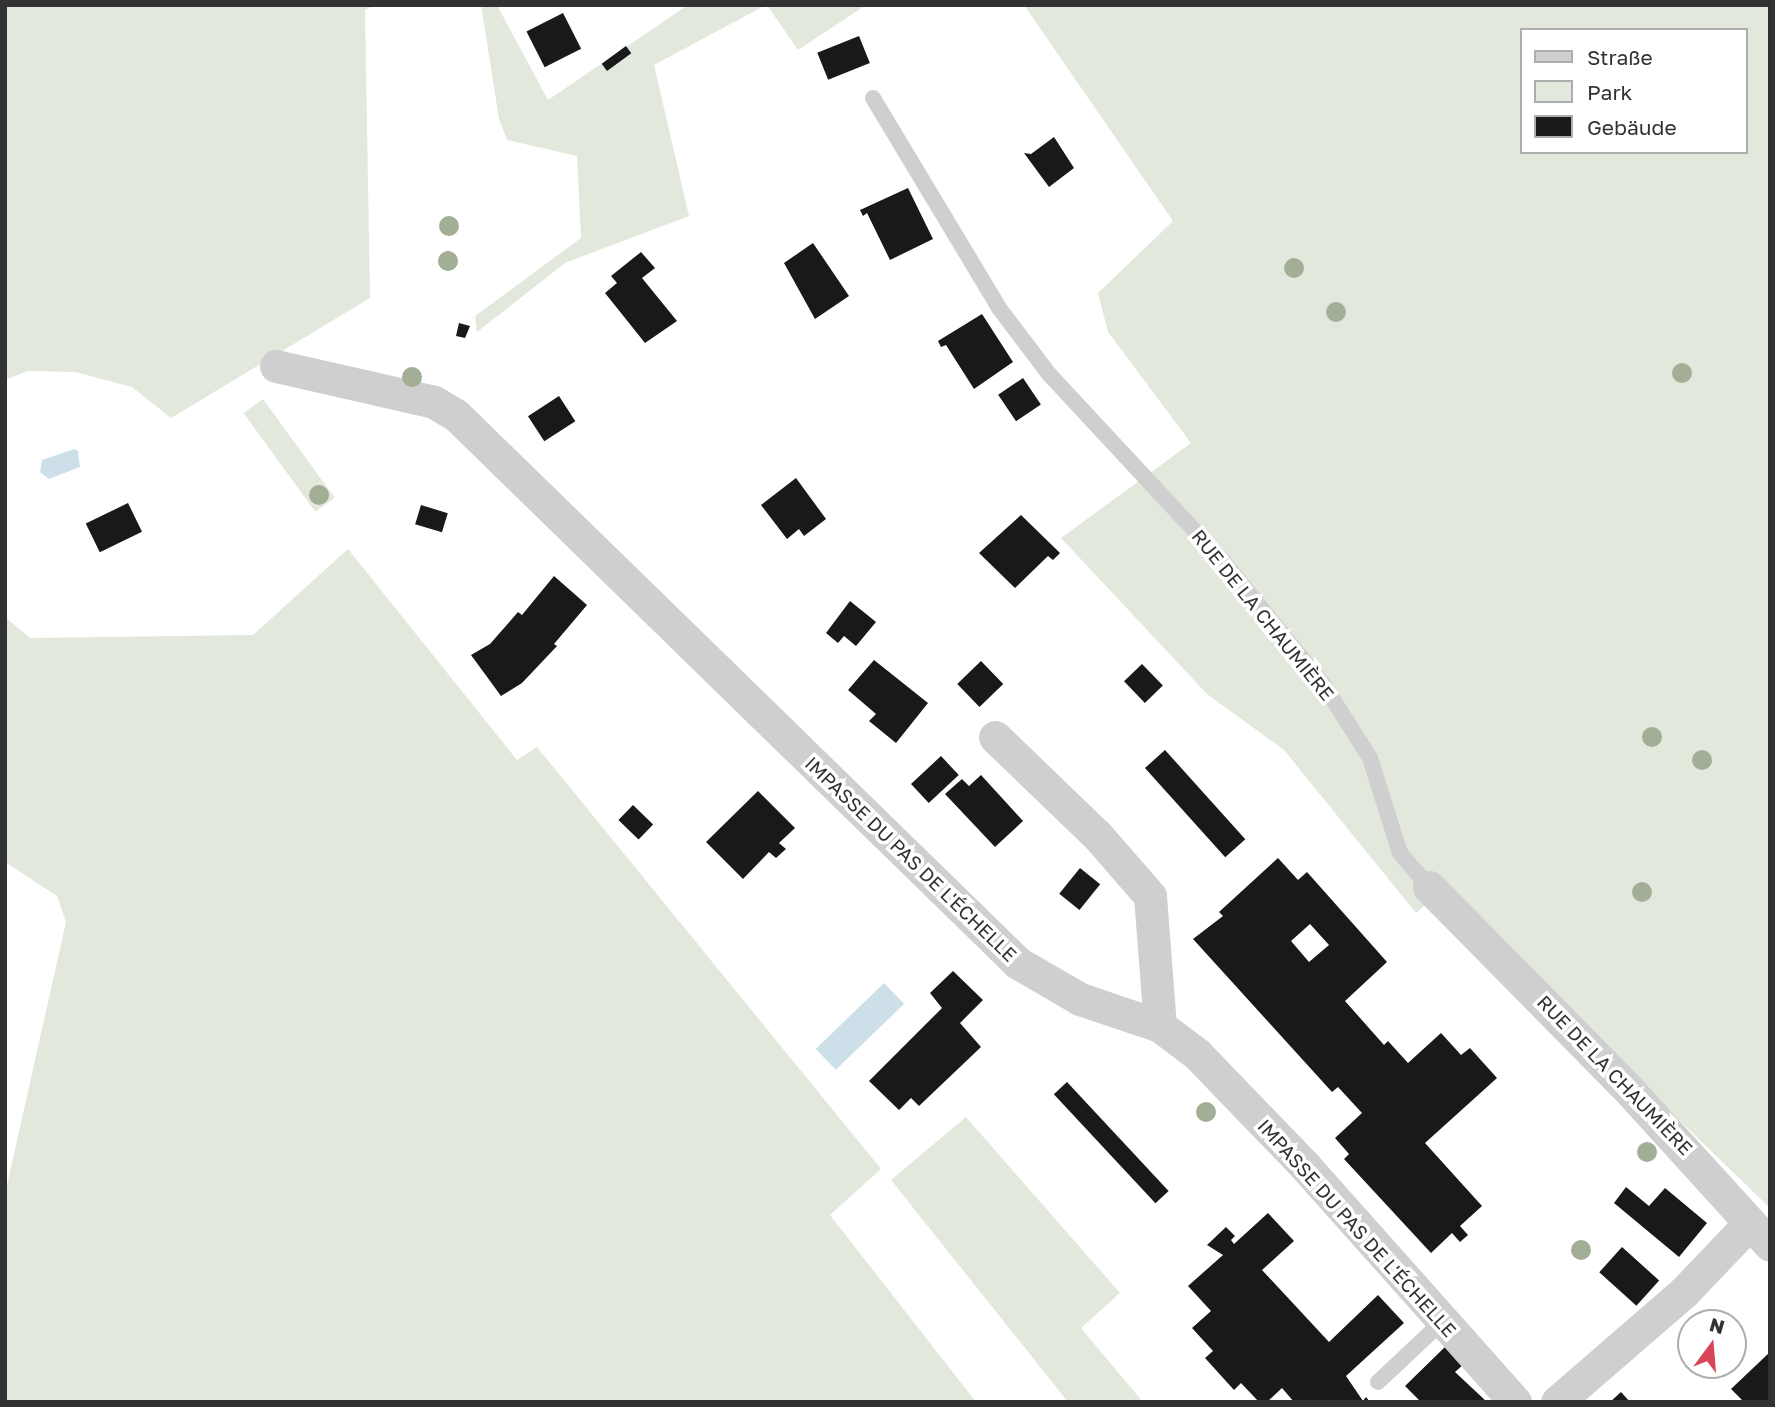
<!DOCTYPE html>
<html>
<head>
<meta charset="utf-8">
<style>
  body { margin:0 }
  #map { position:relative; width:1775px; height:1407px; overflow:hidden; background:#fff; font-family:"Golos Text",sans-serif }
  div>[style] { position:absolute }
  .green>* { inset:0; background:#e3e8dc; transform-origin:0 0 }
  .water>* { inset:0; background:#cde0e9; transform-origin:0 0 }
  .building>* { inset:0; background:#191919; transform-origin:0 0 }
  .lane>* { height:16px; margin:-8px; padding:0 8px; transform-origin:8px; border-radius:8px; background:#cfcfcf }
  .street>* { height:33px; margin:-16.5px; padding:0 16.5px; transform-origin:16.5px; border-radius:16.5px; background:#cfcfcf }
  .trees>* { width:20px; height:20px; margin:-10px; border-radius:50%; background:#a3ae97 }
  span { translate:-50% -50%; white-space:nowrap; text-align:center; line-height:1.15; -webkit-text-stroke:7px #fff; paint-order:stroke }
  .street-label { font-size:19px; color:#323232 }
  .frame { position:absolute; inset:0; border:7px solid #323232; pointer-events:none }
  .legend { position:absolute; left:1520px; top:28px; width:228px; height:126px; box-sizing:border-box; background:#fff; border:2px solid #adadad; margin:0; padding:9px 12px; list-style:none; font-size:21px; color:#323232 }
  .legend li { display:flex; align-items:center; gap:14px; height:35px }
  .legend b { width:35px; border:2px solid #adadad }
  .north { position:absolute; left:1677px; top:1309px; width:70px; height:70px; box-sizing:border-box; background:#fff; border:2px solid #adadad; border-radius:50%; rotate:16deg; font-size:19px; font-weight:700; line-height:28px; text-align:center; color:#323232 }
  .north::after { content:''; display:block; margin:auto; width:24px; height:32px; background:#d84557; clip-path:polygon(50% 0,100% 100%,50% 72%,0 100%) }
</style>
</head>
<body>
<div id="map">
  <div class="green">
    <i style="clip-path:polygon(5px 5px,374px 5px,365px 10px,370px 298px,171px 418px,132px 387px,75px 372px,28px 371px,5px 380px)"></i>
    <i style="clip-path:polygon(481px 5px,497px 5px,548px 100px,688px 5px,766px 5px,654px 65px,689px 216px,565px 263px,477px 332px,475px 316px,581px 238px,577px 156px,507px 140px,499px 119px)"></i>
    <i style="clip-path:polygon(767px 5px,866px 5px,798px 50px)"></i>
    <i style="clip-path:polygon(evenodd,1024px 5px,1770px 5px,1770px 1208px,1643px 1085px,1449px 884px,1416px 913px,1284px 750px,1207px 694px,1061px 538px,1191px 443px,1108px 332px,1098px 293px,1173px 221px,1024px 5px,1521px 30px,1745px 30px,1745px 152px,1521px 152px,1521px 30px)"></i>
    <i style="left:263px;top:399px;width:122px;height:24px;rotate:54deg"></i>
    <i style="clip-path:polygon(348px 549px,517px 760px,537px 747px,881px 1169px,830px 1215px,976px 1402px,5px 1402px,5px 1194px,66px 922px,57px 896px,5px 862px,5px 617px,30px 638px,253px 635px)"></i>
    <i style="clip-path:polygon(966px 1117px,1120px 1293px,1081px 1328px,1143px 1402px,1068px 1402px,891px 1180px)"></i>
  </div>
  <div class="water">
    <i style="clip-path:polygon(74px 449px,78px 451px,80px 467px,49px 479px,40px 472px,42px 460px)"></i>
    <i style="left:884px;top:983px;width:29px;height:95px;rotate:46deg"></i>
  </div>
  <div class="building">
    <i style="left:563px;top:13px;width:40px;height:41px;rotate:63deg"></i>
    <i style="left:859px;top:36px;width:29px;height:45px;rotate:68deg"></i>
    <i style="left:626px;top:46px;width:9px;height:30px;rotate:54deg"></i>
    <i style="clip-path:polygon(1054px 137px,1074px 168px,1049px 187px,1024px 153px,1031px 154px)"></i>
    <i style="clip-path:polygon(908px 188px,933px 239px,890px 260px,867px 213px,863px 216px,860px 210px)"></i>
    <i style="clip-path:polygon(813px 243px,849px 296px,815px 319px,784px 263px)"></i>
    <i style="clip-path:polygon(641px 252px,655px 268px,642px 278px,677px 321px,645px 343px,605px 293px,617px 283px,611px 276px)"></i>
    <i style="clip-path:polygon(982px 314px,1013px 362px,974px 389px,946px 345px,941px 347px,938px 341px)"></i>
    <i style="clip-path:polygon(459px 323px,470px 326px,465px 338px,456px 336px)"></i>
    <i style="left:1023px;top:378px;width:32px;height:30px;rotate:56deg"></i>
    <i style="left:559px;top:396px;width:30px;height:37px;rotate:57deg"></i>
    <i style="clip-path:polygon(796px 478px,826px 519px,804px 536px,799px 529px,787px 539px,761px 505px)"></i>
    <i style="left:128px;top:503px;width:32px;height:47px;rotate:64deg"></i>
    <i style="left:421px;top:505px;width:28px;height:20px;rotate:17deg"></i>
    <i style="clip-path:polygon(1021px 515px,1060px 553px,1053px 560px,1048px 556px,1015px 588px,979px 553px)"></i>
    <i style="clip-path:polygon(554px 576px,587px 605px,554px 644px,557px 646px,522px 683px,501px 696px,471px 655px,490px 644px,518px 612px,522px 615px)"></i>
    <i style="clip-path:polygon(850px 601px,876px 622px,856px 646px,844px 636px,838px 643px,826px 633px)"></i>
    <i style="clip-path:polygon(874px 660px,928px 703px,896px 743px,869px 721px,876px 714px,848px 690px)"></i>
    <i style="left:981px;top:661px;width:32px;height:33px;rotate:46deg"></i>
    <i style="left:1142px;top:664px;width:30px;height:25px;rotate:46deg"></i>
    <i style="left:1165px;top:750px;width:120px;height:27px;rotate:48deg"></i>
    <i style="left:941px;top:756px;width:26px;height:41px;rotate:47deg"></i>
    <i style="clip-path:polygon(981px 775px,1023px 821px,995px 847px,945px 794px,962px 779px,969px 786px)"></i>
    <i style="clip-path:polygon(758px 791px,795px 828px,779px 843px,786px 849px,776px 858px,769px 852px,743px 879px,706px 842px)"></i>
    <i style="left:633px;top:805px;width:28px;height:21px;rotate:44deg"></i>
    <i style="clip-path:polygon(evenodd,1278px 858px,1298px 880px,1307px 872px,1387px 962px,1345px 1001px,1384px 1045px,1388px 1041px,1408px 1063px,1441px 1033px,1461px 1055px,1470px 1048px,1497px 1078px,1425px 1143px,1482px 1206px,1460px 1226px,1468px 1235px,1460px 1242px,1452px 1233px,1431px 1253px,1344px 1159px,1349px 1154px,1335px 1138px,1362px 1113px,1338px 1087px,1332px 1092px,1193px 939px,1223px 916px,1219px 912px,1278px 858px,1310px 924px,1329px 945px,1309px 962px,1291px 941px,1310px 924px)"></i>
    <i style="left:1080px;top:868px;width:26px;height:33px;rotate:39deg"></i>
    <i style="clip-path:polygon(953px 971px,983px 1000px,960px 1023px,981px 1047px,919px 1106px,911px 1098px,899px 1110px,869px 1081px,942px 1008px,930px 993px)"></i>
    <i style="left:1067px;top:1082px;width:149px;height:18px;rotate:47deg"></i>
    <i style="clip-path:polygon(1626px 1187px,1649px 1206px,1665px 1188px,1707px 1223px,1679px 1257px,1614px 1203px)"></i>
    <i style="clip-path:polygon(1268px 1213px,1294px 1241px,1262px 1270px,1329px 1342px,1378px 1295px,1404px 1323px,1346px 1376px,1363px 1401px,1366px 1397px,1370px 1402px,1294px 1402px,1282px 1388px,1267px 1402px,1259px 1402px,1241px 1383px,1234px 1390px,1205px 1358px,1213px 1351px,1192px 1328px,1211px 1311px,1188px 1286px,1223px 1255px,1207px 1245px,1226px 1227px,1235px 1236px,1231px 1240px,1234px 1244px)"></i>
    <i style="left:1622px;top:1247px;width:50px;height:34px;rotate:42deg"></i>
    <i style="clip-path:polygon(1447px 1345px,1464px 1364px,1455px 1372px,1487px 1402px,1421px 1402px,1405px 1386px)"></i>
    <i style="clip-path:polygon(1770px 1352px,1770px 1402px,1744px 1402px,1731px 1389px)"></i>
    <i style="clip-path:polygon(1621px 1392px,1630px 1402px,1610px 1402px)"></i>
  </div>
  <div class="lane">
    <i style="left:873px;top:98px;width:245px;rotate:59deg"></i>
    <i style="left:999px;top:308px;width:83px;rotate:52.9deg"></i>
    <i style="left:1049px;top:374px;width:255px;rotate:47.1deg"></i>
    <i style="left:1223px;top:561px;width:162px;rotate:51deg"></i>
    <i style="left:1325px;top:687px;width:84px;rotate:57.6deg"></i>
    <i style="left:1370px;top:758px;width:100px;rotate:72.5deg"></i>
    <i style="left:1400px;top:853px;width:45px;rotate:49.5deg"></i>
    <i style="left:1378px;top:1382px;width:88px;rotate:-43.2deg"></i>
  </div>
  <div class="street">
    <i style="left:276px;top:366px;width:162px;rotate:12.8deg"></i>
    <i style="left:434px;top:402px;width:26px;rotate:31deg"></i>
    <i style="left:456px;top:415px;width:785px;rotate:44.28deg"></i>
    <i style="left:1018px;top:963px;width:72px;rotate:30.1deg"></i>
    <i style="left:1080px;top:999px;width:84px;rotate:18.6deg"></i>
    <i style="left:1160px;top:1026px;width:46px;rotate:37.1deg"></i>
    <i style="left:1197px;top:1054px;width:156px;rotate:46deg"></i>
    <i style="left:1305px;top:1166px;width:316px;rotate:48.3deg"></i>
    <i style="left:995px;top:737px;width:141px;rotate:43.9deg"></i>
    <i style="left:1097px;top:835px;width:81px;rotate:49deg"></i>
    <i style="left:1150px;top:896px;width:130px;rotate:85.6deg"></i>
    <i style="left:1429px;top:887px;width:286px;rotate:45.4deg"></i>
    <i style="left:1630px;top:1091px;width:208px;rotate:47.7deg"></i>
    <i style="left:1557px;top:1402px;width:168px;rotate:-40.9deg"></i>
    <i style="left:1684px;top:1292px;width:93px;rotate:-46.3deg"></i>
  </div>
  <div class="trees">
    <i style="left:449px;top:226px"></i>
    <i style="left:448px;top:261px"></i>
    <i style="left:1294px;top:268px"></i>
    <i style="left:1336px;top:312px"></i>
    <i style="left:1682px;top:373px"></i>
    <i style="left:412px;top:377px"></i>
    <i style="left:319px;top:495px"></i>
    <i style="left:1652px;top:737px"></i>
    <i style="left:1702px;top:760px"></i>
    <i style="left:1642px;top:892px"></i>
    <i style="left:1206px;top:1112px"></i>
    <i style="left:1647px;top:1152px"></i>
    <i style="left:1581px;top:1250px"></i>
  </div>
  <div class="street-label">
    <span style="left:1263px;top:615px;rotate:51deg">RUE DE LA CHAUMIÈRE</span>
    <span style="left:911px;top:859px;rotate:44deg">IMPASSE DU PAS DE L'ÉCHELLE</span>
    <span style="left:1615px;top:1075px;rotate:46deg">RUE DE LA CHAUMIÈRE</span>
    <span style="left:1357px;top:1228px;rotate:48deg">IMPASSE DU PAS DE L'ÉCHELLE</span>
  </div>
  <div class="frame"></div>
  <ul class="legend">
  <li><b style="height:9px;background:#cfcfcf"></b>Straße</li>
  <li><b style="height:19px;background:#e3e8dc"></b>Park</li>
  <li><b style="height:19px;background:#191919"></b>Gebäude</li>
  </ul>
  <div class="north">N</div>
</div>
</body>
</html>
